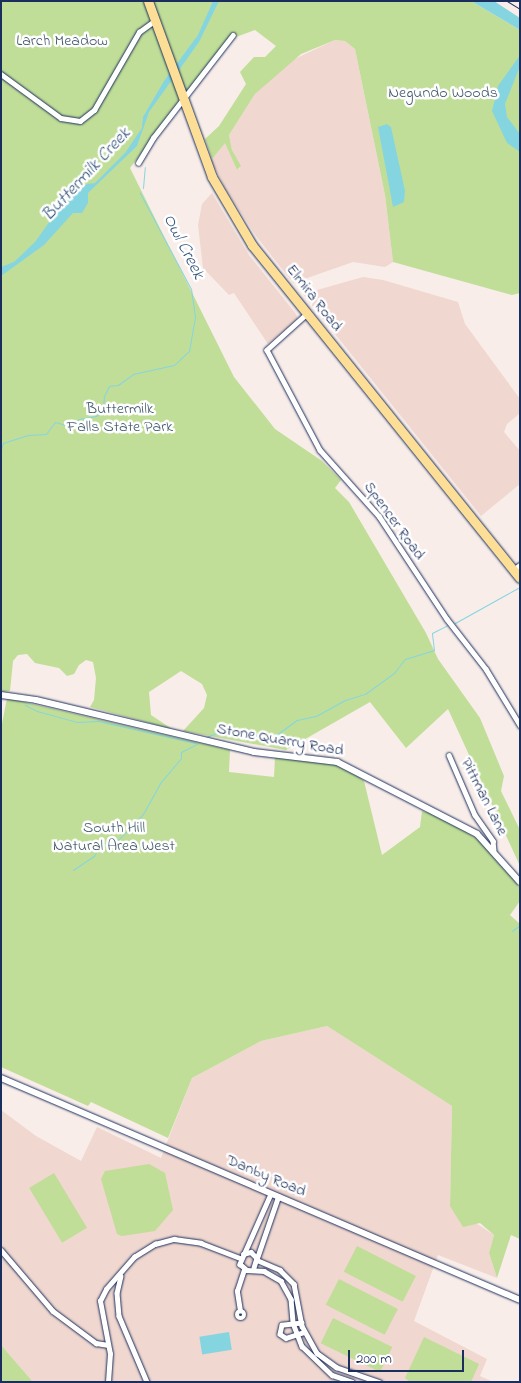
<!DOCTYPE html>
<html>
<head>
<meta charset="utf-8">
<style>
  body { margin:0 }
  #map { position:relative; width:521px; height:1383px; overflow:hidden; background:#f8ede9; font-family:"Indie Flower",sans-serif }
  div>[style] { position:absolute }
  .built>* { inset:0; background:#f0d7cf }
  .green>* { inset:0; background:#c0de97; transform-origin:0 0 }
  .water>* { inset:0; background:#85d5e1; transform-origin:0 0 }
  .stream>* { height:1px; margin:-0.5px; padding:0 0.5px; transform-origin:0.5px; border-radius:0.5px; background:#85d5e1 }
  .roads { filter:drop-shadow(0 0 1px #1b2f5e) drop-shadow(0 0 1px #1b2f5e) }
  .street>* { height:4.5px; margin:-2.25px; padding:0 2.25px; transform-origin:2.25px; border-radius:2.25px; background:#fff }
  .street>.ring { margin:-2.25px; padding:0; box-sizing:content-box; background:none; border:4.5px solid #fff; border-radius:50% }
  .secondary>* { height:6px; margin:-3px; padding:0 3px; transform-origin:3px; border-radius:3px; background:#fff }
  .highway>* { height:9px; margin:-4.5px; padding:0 4.5px; transform-origin:4.5px; border-radius:4.5px; background:#fcde96 }
  .rail>* { height:1px; margin:-0.5px; padding:0 0.5px; transform-origin:0.5px; border-radius:0.5px; background:#1b2f5e }
  span { translate:-50% -50%; white-space:nowrap; text-align:center; line-height:1.15; -webkit-text-stroke:5px #fff; paint-order:stroke }
  .park-label { font-size:16px; color:#445b6c }
  .street-label { font-size:16px; color:#1b2f5e }
  .water-label { font-size:18px; color:#36587f; font-style:italic }
  .frame { position:absolute; inset:0; border:2px solid #1b2f5e; pointer-events:none }
  .scale { position:absolute; left:348px; top:1350px; width:116px; height:22px; box-sizing:border-box; border:2px solid #1b2f5e; border-top:0; padding-left:6px; font-size:15px; line-height:18px; white-space:nowrap; color:#1b2f5e; -webkit-text-stroke:4px #fff; paint-order:stroke }
</style>
</head>
<body>
<div id="map">
  <div class="built">
    <i style="clip-path:polygon(335px 40px,345px 41px,355px 49px,385px 195px,393px 262px,385px 267px,353px 262px,293px 283px,256px 236px,225px 188px,211px 160px,225px 142px,237px 170px,240px 168px,232px 150px,229px 135px,255px 94px,286px 63px)"></i>
    <i style="clip-path:polygon(212px 193px,249px 255px,296px 314px,298px 319px,268px 344px,234px 293px,229px 295px,203px 268px,198px 225px,202px 204px)"></i>
    <i style="clip-path:polygon(363px 277px,383px 280px,458px 302px,465px 324px,520px 399px,520px 413px,507px 424px,504px 432px,520px 451px,520px 484px,481px 516px,303px 294px)"></i>
    <i style="clip-path:polygon(327px 1026px,452px 1106px,450px 1206px,494px 1235px,489px 1253px,497px 1278px,438px 1255px,414px 1321px,487px 1359px,480px 1376px,493px 1382px,33px 1382px,1px 1345px,1px 1110px,36px 1136px,81px 1161px,97px 1127px,161px 1158px,192px 1078px,261px 1041px)"></i>
  </div>
  <div class="green">
    <i style="clip-path:polygon(1px 1px,471px 1px,520px 30px,520px 293px,512px 295px,393px 262px,385px 195px,355px 49px,345px 41px,335px 40px,301px 54px,255px 94px,229px 135px,232px 150px,241px 166px,237px 170px,225px 143px,212px 159px,205px 139px,219px 126px,246px 84px,240px 72px,254px 57px,265px 57px,276px 46px,255px 30px,236px 37px,232px 35px,130px 168px,234px 377px,275px 429px,322px 461px,341px 480px,335px 488px,349px 502px,426px 633px,438px 659px,480px 718px,504px 776px,501px 791px,520px 830px,520px 866px,448px 709px,406px 748px,370px 702px,286px 750px,183px 731px,204px 708px,207px 695px,202px 684px,181px 671px,149px 692px,151px 715px,172px 729px,90px 707px,94px 700px,96px 678px,93px 662px,86px 660px,79px 665px,74px 674px,67px 676px,59px 668px,35px 663px,27px 654px,18px 655px,13px 661px,10px 691px,1px 692px)"></i>
    <i style="clip-path:polygon(7px 698px,230px 750px,229px 772px,274px 777px,275px 757px,324px 760px,351px 770px,364px 781px,382px 855px,420px 827px,422px 811px,441px 816px,484px 843px,520px 888px,520px 901px,510px 915px,520px 924px,520px 1239px,511px 1235px,497px 1278px,489px 1253px,494px 1235px,480px 1223px,463px 1227px,450px 1206px,452px 1106px,327px 1026px,261px 1041px,192px 1078px,168px 1138px,91px 1102px,88px 1106px,1px 1067px,1px 729px)"></i>
    <i style="clip-path:polygon(149px 1164px,165px 1173px,173px 1210px,155px 1231px,122px 1236px,117px 1234px,101px 1179px,105px 1171px)"></i>
    <i style="left:54px;top:1173px;width:64px;height:29px;rotate:59deg"></i>
    <i style="left:357px;top:1246px;width:66px;height:29px;rotate:27deg"></i>
    <i style="left:339px;top:1279px;width:66px;height:29px;rotate:27deg"></i>
    <i style="left:333px;top:1318px;width:66px;height:28px;rotate:26deg"></i>
    <i style="clip-path:polygon(424px 1337px,479px 1364px,471px 1382px,410px 1382px,405px 1378px)"></i>
    <i style="clip-path:polygon(1px 1345px,33px 1382px,1px 1382px)"></i>
  </div>
  <div class="water">
    <i style="clip-path:polygon(213px 1px,219px 1px,199px 42px,149px 112px,137px 146px,88px 193px,88px 203px,82px 213px,73px 213px,44px 245px,1px 276px,1px 267px,14px 262px,35px 242px,60px 207px,87px 184px,95px 183px,125px 153px,142px 128px,143px 117px,164px 81px,198px 35px)"></i>
    <i style="clip-path:polygon(471px 1px,494px 1px,500px 5px,520px 18px,520px 30px)"></i>
    <i style="clip-path:polygon(520px 55px,520px 66px,505px 104px,507px 117px,520px 134px,520px 152px,507px 143px,492px 111px,498px 86px)"></i>
    <i style="clip-path:polygon(387px 124px,391px 127px,405px 191px,404px 202px,393px 207px,378px 127px)"></i>
    <i style="left:229px;top:1332px;width:18px;height:30px;rotate:81deg"></i>
  </div>
  <div class="stream">
    <i style="left:143px;top:188px;width:21px;rotate:-85deg"></i>
    <i style="left:1px;top:449px;width:6px;rotate:-72deg"></i>
    <i style="left:3px;top:443px;width:26px;rotate:-18deg"></i>
    <i style="left:28px;top:435px;width:18px;rotate:-3deg"></i>
    <i style="left:46px;top:434px;width:15px;rotate:-53deg"></i>
    <i style="left:55px;top:422px;width:15px;rotate:16deg"></i>
    <i style="left:69px;top:426px;width:12px;rotate:-35deg"></i>
    <i style="left:79px;top:419px;width:17px;rotate:-10deg"></i>
    <i style="left:96px;top:416px;width:9px;rotate:-41deg"></i>
    <i style="left:103px;top:410px;width:14px;rotate:-86deg"></i>
    <i style="left:104px;top:396px;width:11px;rotate:-63deg"></i>
    <i style="left:109px;top:386px;width:9px;rotate:-6deg"></i>
    <i style="left:118px;top:385px;width:19px;rotate:-36deg"></i>
    <i style="left:133px;top:374px;width:42px;rotate:-12.4deg"></i>
    <i style="left:174px;top:365px;width:21px;rotate:-43deg"></i>
    <i style="left:189px;top:351px;width:35px;rotate:-80deg"></i>
    <i style="left:195px;top:317px;width:28px;rotate:-98deg"></i>
    <i style="left:191px;top:289px;width:109px;rotate:-118deg"></i>
    <i style="left:455px;top:623px;width:72px;rotate:-29.1deg"></i>
    <i style="left:25px;top:705px;width:13px;rotate:27deg"></i>
    <i style="left:37px;top:711px;width:41px;rotate:15.4deg"></i>
    <i style="left:77px;top:722px;width:21px;rotate:-3deg"></i>
    <i style="left:98px;top:721px;width:100px;rotate:12.7deg"></i>
    <i style="left:206px;top:737px;width:20px;rotate:-20deg"></i>
    <i style="left:225px;top:730px;width:48px;rotate:9.7deg"></i>
    <i style="left:272px;top:738px;width:31px;rotate:-36deg"></i>
    <i style="left:297px;top:720px;width:19px;rotate:-12deg"></i>
    <i style="left:316px;top:716px;width:33px;rotate:-29deg"></i>
    <i style="left:345px;top:700px;width:21px;rotate:-17deg"></i>
    <i style="left:365px;top:694px;width:36px;rotate:-36deg"></i>
    <i style="left:394px;top:673px;width:18px;rotate:-52deg"></i>
    <i style="left:405px;top:659px;width:30px;rotate:-17deg"></i>
    <i style="left:434px;top:650px;width:17px;rotate:-97deg"></i>
    <i style="left:432px;top:633px;width:18px;rotate:-27deg"></i>
    <i style="left:73px;top:870px;width:25px;rotate:-34deg"></i>
    <i style="left:94px;top:856px;width:9px;rotate:-63deg"></i>
    <i style="left:98px;top:848px;width:22px;rotate:-22deg"></i>
    <i style="left:118px;top:840px;width:36px;rotate:-46deg"></i>
    <i style="left:143px;top:814px;width:37px;rotate:-61deg"></i>
    <i style="left:161px;top:782px;width:31px;rotate:-50deg"></i>
    <i style="left:181px;top:758px;width:6px;rotate:-90deg"></i>
    <i style="left:181px;top:752px;width:18px;rotate:-27deg"></i>
    <i style="left:512px;top:931px;width:10px;rotate:-37deg"></i>
  </div>
  <div class="roads">
    <div class="street">
      <i style="left:1px;top:74px;width:74px;rotate:36.3deg"></i>
      <i style="left:61px;top:118px;width:19px;rotate:9deg"></i>
      <i style="left:80px;top:121px;width:18px;rotate:-38deg"></i>
      <i style="left:94px;top:110px;width:90px;rotate:-60deg"></i>
      <i style="left:139px;top:32px;width:19px;rotate:-36deg"></i>
      <i style="left:138px;top:163px;width:29px;rotate:-59deg"></i>
      <i style="left:153px;top:138px;width:130px;rotate:-52.2deg"></i>
      <i style="left:307px;top:314px;width:54px;rotate:138deg"></i>
      <i style="left:267px;top:350px;width:113px;rotate:62.1deg"></i>
      <i style="left:320px;top:450px;width:89px;rotate:48.2deg"></i>
      <i style="left:379px;top:516px;width:123px;rotate:56.6deg"></i>
      <i style="left:447px;top:619px;width:63px;rotate:52deg"></i>
      <i style="left:486px;top:669px;width:66px;rotate:58.7deg"></i>
      <i style="left:513px;top:570px;width:9px;rotate:-36deg"></i>
      <i style="left:449px;top:755px;width:65px;rotate:66.6deg"></i>
      <i style="left:475px;top:815px;width:32px;rotate:55deg"></i>
      <i style="left:493px;top:841px;width:9px;rotate:84deg"></i>
      <i style="left:271px;top:1194px;width:77px;rotate:113.9deg"></i>
      <i style="left:240px;top:1264px;width:9px;rotate:41deg"></i>
      <i style="left:247px;top:1270px;width:17px;rotate:3deg"></i>
      <i style="left:264px;top:1271px;width:20px;rotate:30deg"></i>
      <i style="left:281px;top:1281px;width:21px;rotate:61deg"></i>
      <i style="left:291px;top:1299px;width:24px;rotate:85deg"></i>
      <i style="left:293px;top:1323px;width:25px;rotate:69deg"></i>
      <i style="left:302px;top:1346px;width:42px;rotate:44deg"></i>
      <i style="left:332px;top:1375px;width:21px;rotate:19deg"></i>
      <i style="left:1px;top:1250px;width:80px;rotate:49.6deg"></i>
      <i style="left:53px;top:1311px;width:54px;rotate:36.7deg"></i>
      <i style="left:96px;top:1343px;width:12px;rotate:9deg"></i>
      <i style="left:243px;top:1254px;width:8px;rotate:-14deg"></i>
      <i style="left:251px;top:1252px;width:8px;rotate:45deg"></i>
      <i style="left:257px;top:1258px;width:10px;rotate:107deg"></i>
      <i style="left:257px;top:1258px;width:65px;rotate:-71deg"></i>
      <i style="left:257px;top:1260px;width:25px;rotate:23deg"></i>
      <i style="left:280px;top:1270px;width:20px;rotate:45deg"></i>
      <i style="left:294px;top:1284px;width:43px;rotate:79.2deg"></i>
      <i style="left:302px;top:1326px;width:31px;rotate:61deg"></i>
      <i style="left:317px;top:1353px;width:24px;rotate:36deg"></i>
      <i style="left:336px;top:1367px;width:46px;rotate:19.2deg"></i>
      <i style="left:121px;top:1276px;width:17px;rotate:103deg"></i>
      <i style="left:117px;top:1293px;width:23px;rotate:85deg"></i>
      <i style="left:119px;top:1316px;width:72px;rotate:67deg"></i>
      <i class="ring" style="left:237px;top:1311px;width:3.5px;height:3.5px"></i>
      <i style="left:240px;top:1311px;width:20px;rotate:-99deg"></i>
      <i style="left:237px;top:1291px;width:23px;rotate:-72deg"></i>
      <i style="left:302px;top:1323px;width:20px;rotate:174deg"></i>
      <i style="left:282px;top:1325px;width:9px;rotate:103deg"></i>
      <i style="left:280px;top:1334px;width:7px;rotate:34deg"></i>
      <i style="left:286px;top:1338px;width:19px;rotate:-18deg"></i>
      <i style="left:108px;top:1382px;width:28px;rotate:-86deg"></i>
      <i style="left:110px;top:1354px;width:54px;rotate:-100.7deg"></i>
      <i style="left:100px;top:1301px;width:13px;rotate:-63deg"></i>
      <i style="left:106px;top:1289px;width:43px;rotate:-48.8deg"></i>
      <i style="left:134px;top:1257px;width:25px;rotate:-32deg"></i>
      <i style="left:155px;top:1244px;width:20px;rotate:-15deg"></i>
      <i style="left:174px;top:1239px;width:27px;rotate:8deg"></i>
      <i style="left:201px;top:1243px;width:42px;rotate:21deg"></i>
    </div>
    <div class="secondary">
      <i style="left:1px;top:695px;width:35px;rotate:8deg"></i>
      <i style="left:36px;top:700px;width:224px;rotate:13.4deg"></i>
      <i style="left:254px;top:752px;width:84px;rotate:6.9deg"></i>
      <i style="left:337px;top:762px;width:157px;rotate:27.2deg"></i>
      <i style="left:477px;top:834px;width:64px;rotate:48.1deg"></i>
      <i style="left:1px;top:1078px;width:564px;rotate:23.16deg"></i>
    </div>
    <div class="highway">
      <i style="left:148px;top:1px;width:187px;rotate:70deg"></i>
      <i style="left:212px;top:177px;width:79px;rotate:59.5deg"></i>
      <i style="left:252px;top:245px;width:427px;rotate:51.2deg"></i>
    </div>
  </div>
  <div class="rail">
    <i style="left:507px;top:1px;width:15px;rotate:32deg"></i>
  </div>
  <div class="park-label">
    <span style="left:62px;top:41px">Larch Meadow</span>
    <span style="left:443px;top:93px">Negundo Woods</span>
    <span style="left:120px;top:418px">Buttermilk<br>Falls State Park</span>
    <span style="left:114px;top:837px">South Hill<br>Natural Area West</span>
  </div>
  <div class="street-label">
    <span style="left:314px;top:298px;rotate:52deg">Elmira Road</span>
    <span style="left:394px;top:521px;rotate:54deg">Spencer Road</span>
    <span style="left:280px;top:740px;rotate:10deg">Stone Quarry Road</span>
    <span style="left:484px;top:797px;rotate:63deg">Pittman Lane</span>
    <span style="left:266px;top:1176px;rotate:23deg">Danby Road</span>
  </div>
  <div class="water-label">
    <span style="left:87px;top:175px;rotate:-47deg">Buttermilk Creek</span>
    <span style="left:183px;top:247px;rotate:63deg">Owl Creek</span>
  </div>
  <div class="frame"></div>
  <div class="scale">200 m</div>
</div>
</body>
</html>
